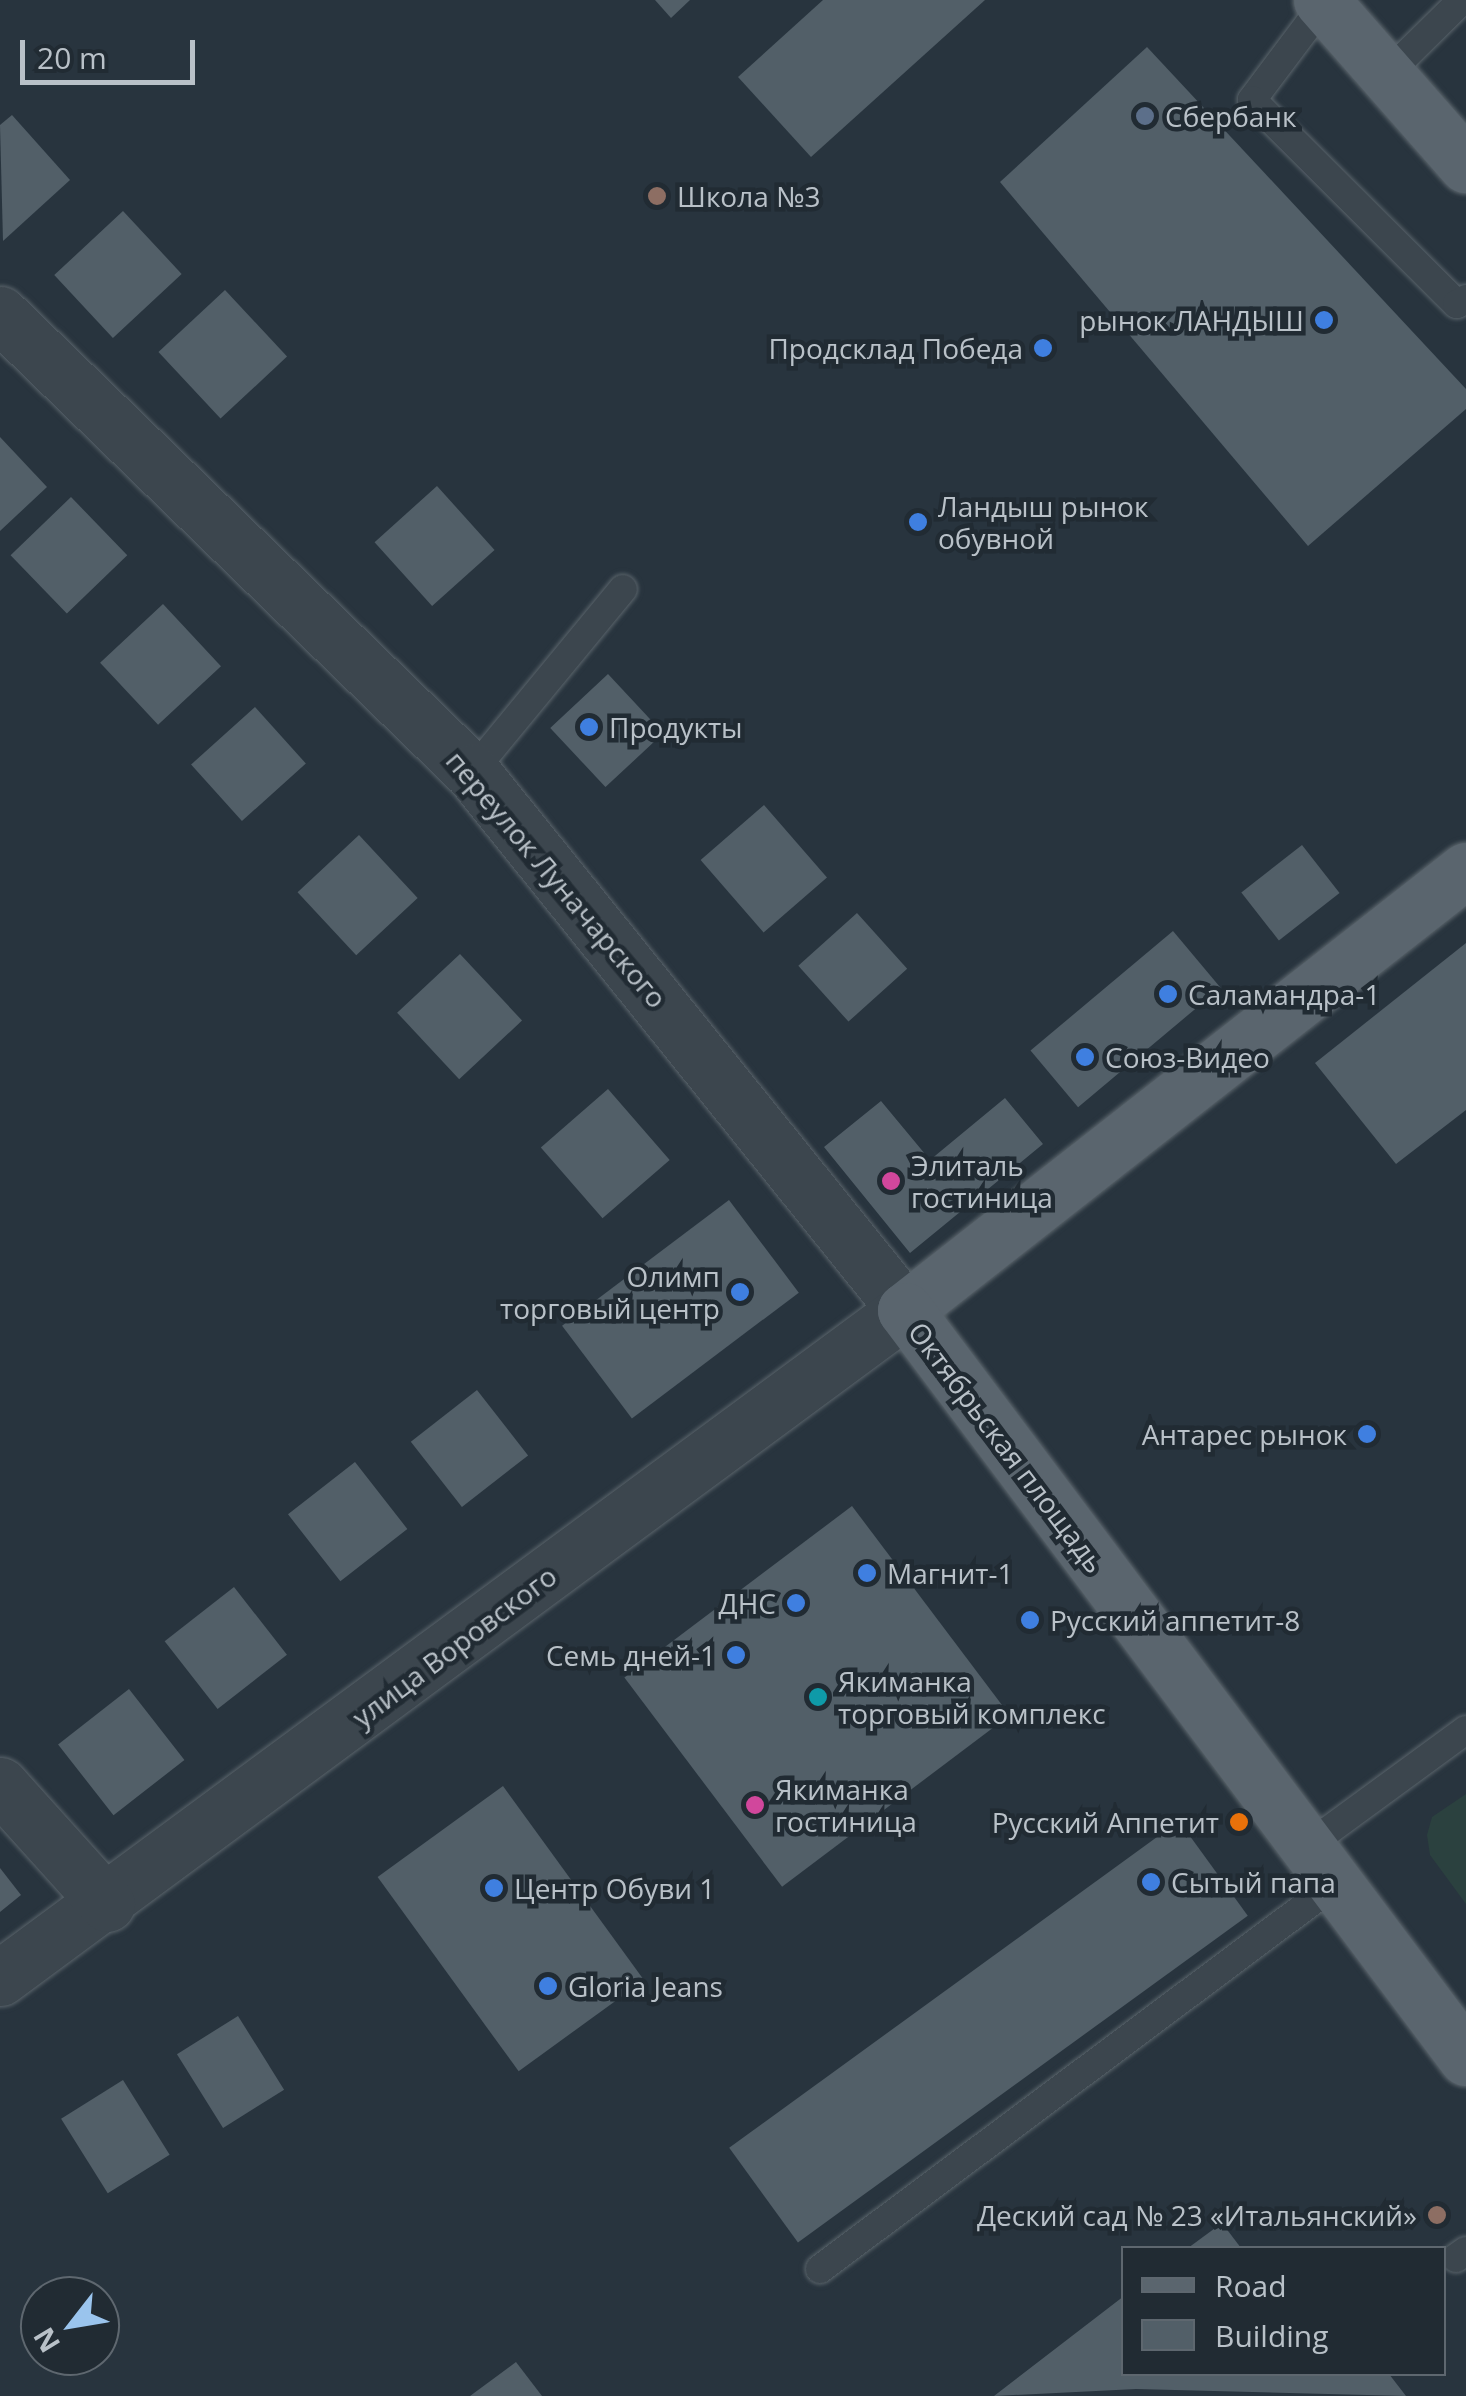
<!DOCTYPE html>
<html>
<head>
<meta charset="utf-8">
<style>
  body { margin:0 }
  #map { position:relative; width:1466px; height:2396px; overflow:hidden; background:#28343e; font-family:"Open Sans",sans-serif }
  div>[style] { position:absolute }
  .green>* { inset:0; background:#2b413f }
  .building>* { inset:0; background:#525f68; transform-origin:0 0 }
  .roads { filter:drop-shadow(0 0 2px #5a646b) drop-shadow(0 0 2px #5a646b) }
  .service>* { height:28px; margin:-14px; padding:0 14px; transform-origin:14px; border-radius:14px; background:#3c464e }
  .minor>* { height:55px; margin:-27.5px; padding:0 27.5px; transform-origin:27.5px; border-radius:27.5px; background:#3c464e }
  .primary>* { height:55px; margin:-27.5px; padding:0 27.5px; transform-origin:27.5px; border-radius:27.5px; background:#5a656e }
  .dots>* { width:28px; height:28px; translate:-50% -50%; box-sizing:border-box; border:5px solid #212b33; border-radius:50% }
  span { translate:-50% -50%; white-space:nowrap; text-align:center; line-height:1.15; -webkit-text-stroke:9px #212b33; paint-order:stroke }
  .poi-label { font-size:28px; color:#b9c1c8 }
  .left { translate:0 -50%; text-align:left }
  .right { translate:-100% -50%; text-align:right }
  .street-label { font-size:28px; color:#b9c1c8 }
  .legend { position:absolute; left:1121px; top:2246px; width:325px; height:130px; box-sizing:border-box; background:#212b33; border:2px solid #5e676f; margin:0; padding:12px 18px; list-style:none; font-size:30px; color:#b9c1c8 }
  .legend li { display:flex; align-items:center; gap:20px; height:50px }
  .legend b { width:50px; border:2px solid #5e676f }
  .north { position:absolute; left:20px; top:2276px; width:100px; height:100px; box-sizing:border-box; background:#212b33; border:2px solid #5e676f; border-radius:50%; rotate:239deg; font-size:28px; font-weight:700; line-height:40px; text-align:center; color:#b9c1c8 }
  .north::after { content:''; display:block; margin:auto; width:35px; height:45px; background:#9ac4ed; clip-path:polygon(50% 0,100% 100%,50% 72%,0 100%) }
  .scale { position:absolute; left:20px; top:40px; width:175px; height:45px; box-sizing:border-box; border:5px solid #b9c1c8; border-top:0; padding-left:12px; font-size:30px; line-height:35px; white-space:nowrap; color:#b9c1c8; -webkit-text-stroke:8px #212b33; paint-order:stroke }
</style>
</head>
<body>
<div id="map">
  <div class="green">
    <i style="clip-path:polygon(1466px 1794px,1466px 1904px,1430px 1855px,1427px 1835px,1432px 1817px)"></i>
  </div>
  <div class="building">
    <i style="clip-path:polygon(655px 0,690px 0,671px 18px)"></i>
    <i style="clip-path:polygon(823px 0,985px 0,811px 157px,738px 77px)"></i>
    <i style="clip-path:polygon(1147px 47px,1466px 389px,1466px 409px,1308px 546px,1000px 182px)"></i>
    <i style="clip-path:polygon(12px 115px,70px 180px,3px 241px,0 125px)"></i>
    <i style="left:123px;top:211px;width:86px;height:94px;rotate:47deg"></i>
    <i style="left:225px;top:290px;width:91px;height:91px;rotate:47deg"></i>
    <i style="clip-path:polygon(0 437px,47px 487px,0 531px)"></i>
    <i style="left:437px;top:486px;width:86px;height:84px;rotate:48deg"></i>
    <i style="left:71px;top:497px;width:81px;height:84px;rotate:46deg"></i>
    <i style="left:163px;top:604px;width:85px;height:86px;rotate:47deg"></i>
    <i style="left:608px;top:674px;width:81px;height:79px;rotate:47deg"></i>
    <i style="left:255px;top:707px;width:76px;height:86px;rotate:48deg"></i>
    <i style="left:764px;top:805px;width:96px;height:84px;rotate:49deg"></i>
    <i style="left:359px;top:835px;width:86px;height:84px;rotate:47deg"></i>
    <i style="left:1302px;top:845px;width:61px;height:77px;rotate:52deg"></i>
    <i style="left:857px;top:913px;width:75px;height:79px;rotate:48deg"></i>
    <i style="left:1173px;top:931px;width:74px;height:186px;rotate:50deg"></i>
    <i style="clip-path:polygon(1466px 943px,1466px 1110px,1396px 1164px,1315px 1063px)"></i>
    <i style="left:460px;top:954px;width:91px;height:86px;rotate:47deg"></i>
    <i style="left:608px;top:1089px;width:94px;height:89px;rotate:49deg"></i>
    <i style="clip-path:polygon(1005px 1098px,1043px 1144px,910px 1253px,824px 1147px,881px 1101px,930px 1160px)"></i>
    <i style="left:729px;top:1200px;width:116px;height:209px;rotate:53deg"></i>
    <i style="left:477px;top:1390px;width:83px;height:84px;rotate:52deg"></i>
    <i style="left:355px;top:1462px;width:85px;height:85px;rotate:52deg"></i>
    <i style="left:852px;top:1506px;width:262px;height:285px;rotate:53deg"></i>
    <i style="left:234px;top:1587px;width:86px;height:88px;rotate:52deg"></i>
    <i style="left:129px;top:1689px;width:90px;height:90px;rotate:52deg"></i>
    <i style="left:503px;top:1786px;width:240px;height:155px;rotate:54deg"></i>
    <i style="left:1179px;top:1821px;width:117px;height:556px;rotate:54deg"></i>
    <i style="clip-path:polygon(0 1868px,21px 1895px,0 1912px)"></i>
    <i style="left:238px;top:2016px;width:87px;height:72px;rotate:58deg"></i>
    <i style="left:123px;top:2080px;width:88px;height:73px;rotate:58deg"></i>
    <i style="clip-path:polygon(1222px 2223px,1241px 2248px,1188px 2248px)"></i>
    <i style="clip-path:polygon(1124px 2296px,1124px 2374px,1389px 2374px,1406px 2396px,1136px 2389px,994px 2396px)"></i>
    <i style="clip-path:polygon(516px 2362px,542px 2396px,470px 2396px)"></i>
  </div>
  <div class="roads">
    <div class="service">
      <i style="left:1324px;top:4px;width:120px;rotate:126.9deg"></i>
      <i style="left:1252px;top:100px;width:289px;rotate:44.9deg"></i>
      <i style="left:1457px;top:304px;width:10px;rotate:-29deg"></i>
      <i style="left:1386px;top:75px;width:107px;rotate:-44.6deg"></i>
      <i style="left:472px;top:772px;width:237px;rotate:-50.5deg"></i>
      <i style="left:1306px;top:1847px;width:198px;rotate:-36.2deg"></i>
      <i style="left:1456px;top:2258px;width:12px;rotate:-35deg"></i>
      <i style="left:820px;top:2269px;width:643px;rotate:-36.78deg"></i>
    </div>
    <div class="minor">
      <i style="left:0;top:314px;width:658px;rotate:44.14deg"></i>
      <i style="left:472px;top:772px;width:691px;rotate:51.17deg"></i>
      <i style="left:905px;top:1310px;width:1125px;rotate:143.57deg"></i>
      <i style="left:0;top:1785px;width:160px;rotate:48deg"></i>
    </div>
    <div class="primary">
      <i style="left:1321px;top:0;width:220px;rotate:48.7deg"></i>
      <i style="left:1466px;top:870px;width:713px;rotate:141.89deg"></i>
      <i style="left:905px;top:1310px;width:935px;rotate:53.13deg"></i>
    </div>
  </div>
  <div class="dots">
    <i style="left:1145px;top:116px;background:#5c6f8a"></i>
    <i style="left:657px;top:196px;background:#8d6e63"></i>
    <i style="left:1324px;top:320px;background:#3f7fe0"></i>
    <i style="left:1043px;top:348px;background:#3f7fe0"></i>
    <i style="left:918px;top:522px;background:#3f7fe0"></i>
    <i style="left:589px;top:727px;background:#3f7fe0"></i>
    <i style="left:1168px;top:994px;background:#3f7fe0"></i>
    <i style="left:1085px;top:1057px;background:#3f7fe0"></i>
    <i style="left:891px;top:1181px;background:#d1479c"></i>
    <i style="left:740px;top:1292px;background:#3f7fe0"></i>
    <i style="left:1367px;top:1434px;background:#3f7fe0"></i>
    <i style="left:867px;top:1573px;background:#3f7fe0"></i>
    <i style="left:796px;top:1603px;background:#3f7fe0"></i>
    <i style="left:1030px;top:1620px;background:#3f7fe0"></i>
    <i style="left:736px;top:1655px;background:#3f7fe0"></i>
    <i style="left:818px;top:1697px;background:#0f9aa8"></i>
    <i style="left:755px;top:1805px;background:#d1479c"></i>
    <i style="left:1239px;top:1822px;background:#e8710a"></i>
    <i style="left:1151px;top:1882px;background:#3f7fe0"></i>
    <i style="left:494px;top:1888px;background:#3f7fe0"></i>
    <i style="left:548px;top:1986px;background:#3f7fe0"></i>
    <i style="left:1437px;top:2215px;background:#8d6e63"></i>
  </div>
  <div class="poi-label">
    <span class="left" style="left:1165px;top:116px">Сбербанк</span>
    <span class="left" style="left:677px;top:196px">Школа №3</span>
    <span class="right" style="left:1304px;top:320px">рынок ЛАНДЫШ</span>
    <span class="right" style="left:1023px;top:348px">Продсклад Победа</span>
    <span class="left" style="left:938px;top:522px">Ландыш рынок<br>обувной</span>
    <span class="left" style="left:609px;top:727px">Продукты</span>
    <span class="left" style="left:1188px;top:994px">Саламандра-1</span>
    <span class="left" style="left:1105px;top:1057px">Союз-Видео</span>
    <span class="left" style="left:911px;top:1181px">Элиталь<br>гостиница</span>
    <span class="right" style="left:720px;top:1292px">Олимп<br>торговый центр</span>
    <span class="right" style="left:1347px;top:1434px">Антарес рынок</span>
    <span class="left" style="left:887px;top:1573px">Магнит-1</span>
    <span class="right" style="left:776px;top:1603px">ДНС</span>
    <span class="left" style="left:1050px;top:1620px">Русский аппетит-8</span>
    <span class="right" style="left:716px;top:1655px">Семь дней-1</span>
    <span class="left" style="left:838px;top:1697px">Якиманка<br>торговый комплекс</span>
    <span class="left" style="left:775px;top:1805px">Якиманка<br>гостиница</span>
    <span class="right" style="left:1219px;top:1822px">Русский Аппетит</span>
    <span class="left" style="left:1171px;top:1882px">Сытый папа</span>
    <span class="left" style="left:514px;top:1888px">Центр Обуви 1</span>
    <span class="left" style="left:568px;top:1986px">Gloria Jeans</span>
    <span class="right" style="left:1417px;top:2215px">Деский сад № 23 «Итальянский»</span>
  </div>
  <div class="street-label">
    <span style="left:557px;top:879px;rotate:50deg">переулок Луначарского</span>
    <span style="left:1007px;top:1447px;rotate:53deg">Октябрьская площадь</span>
    <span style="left:454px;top:1646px;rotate:-37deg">улица Воровского</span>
  </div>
  <ul class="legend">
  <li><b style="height:12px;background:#5a656e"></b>Road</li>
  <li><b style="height:28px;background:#525f68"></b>Building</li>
  </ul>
  <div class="north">N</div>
  <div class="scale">20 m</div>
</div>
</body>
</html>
